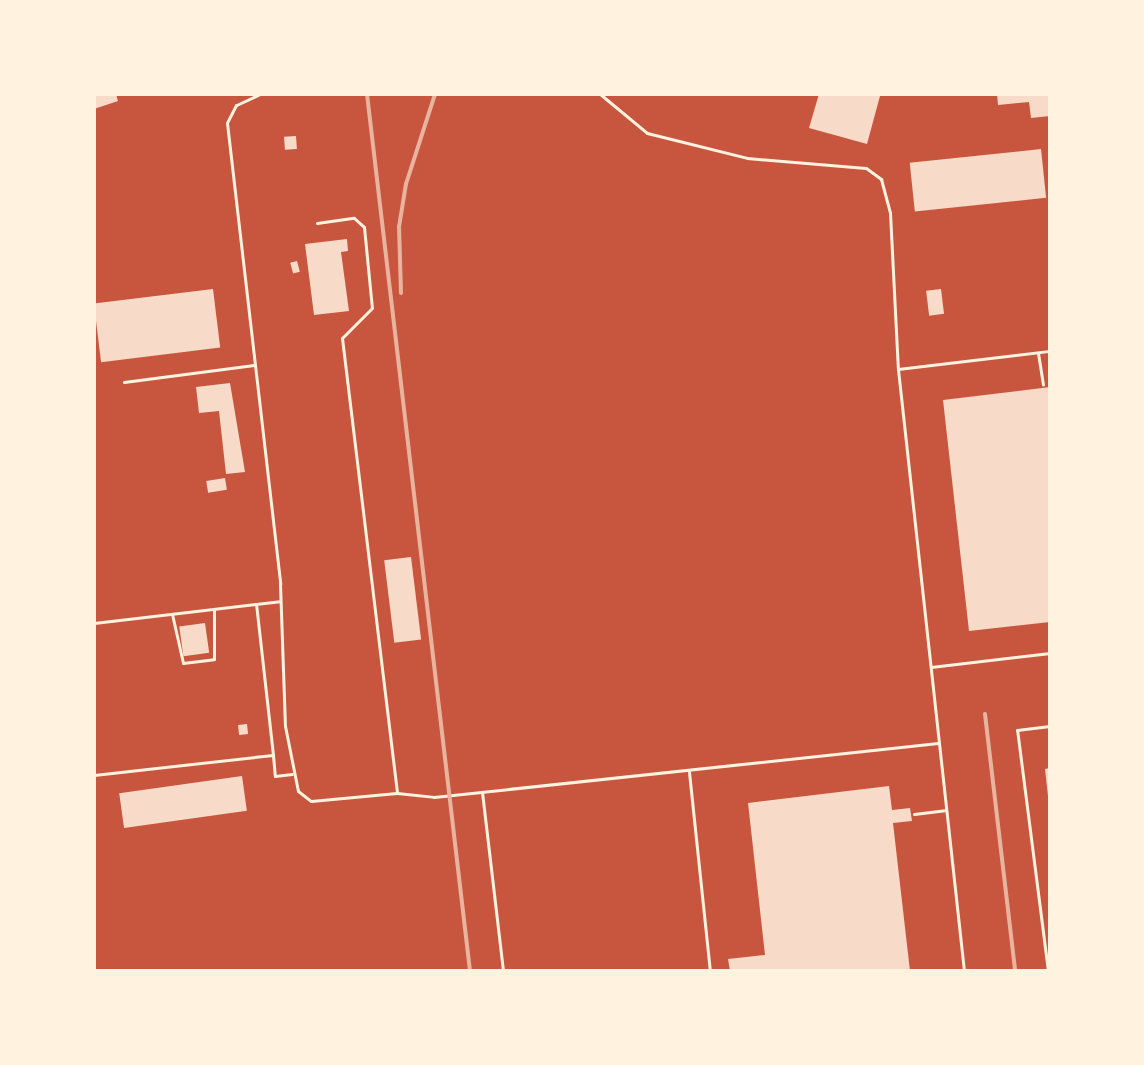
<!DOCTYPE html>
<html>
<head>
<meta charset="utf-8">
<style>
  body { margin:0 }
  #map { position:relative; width:1144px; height:1065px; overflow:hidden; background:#c8553d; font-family:Raleway,sans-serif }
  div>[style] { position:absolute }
  .building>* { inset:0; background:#f7dbc8; transform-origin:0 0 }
  .service>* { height:3px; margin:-1.5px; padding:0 1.5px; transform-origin:1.5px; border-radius:1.5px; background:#fff3e0 }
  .rail>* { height:4px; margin:-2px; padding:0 2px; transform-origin:2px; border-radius:2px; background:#e9b49f }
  span { translate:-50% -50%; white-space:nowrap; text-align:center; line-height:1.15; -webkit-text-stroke:7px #fff3e0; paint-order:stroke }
  .frame { position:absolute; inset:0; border:96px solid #fff3e0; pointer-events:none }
</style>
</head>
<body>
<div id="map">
  <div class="building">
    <i style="clip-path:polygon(94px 94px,116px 94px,118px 101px,94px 109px)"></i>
    <i style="clip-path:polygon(819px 94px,880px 96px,867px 144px,809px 128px)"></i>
    <i style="clip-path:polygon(997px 94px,1050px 94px,1050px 116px,1031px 118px,1029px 102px,998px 105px)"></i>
    <i style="left:296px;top:136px;width:13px;height:12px;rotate:86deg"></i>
    <i style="left:1041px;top:149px;width:49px;height:132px;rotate:84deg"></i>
    <i style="clip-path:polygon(347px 239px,348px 251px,341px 252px,349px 311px,314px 315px,305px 244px)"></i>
    <i style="left:297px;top:261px;width:11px;height:7px;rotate:75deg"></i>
    <i style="left:213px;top:289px;width:59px;height:120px;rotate:83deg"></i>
    <i style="left:941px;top:289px;width:25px;height:15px;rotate:83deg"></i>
    <i style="clip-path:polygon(230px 383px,245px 472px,226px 474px,219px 411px,199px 413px,196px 387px)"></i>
    <i style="clip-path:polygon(1050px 387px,1050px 622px,969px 631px,943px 400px)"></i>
    <i style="left:225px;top:478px;width:12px;height:19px;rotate:81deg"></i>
    <i style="left:411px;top:557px;width:83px;height:27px;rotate:83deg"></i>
    <i style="left:205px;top:623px;width:30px;height:26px;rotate:82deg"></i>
    <i style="left:247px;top:724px;width:10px;height:9px;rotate:84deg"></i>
    <i style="clip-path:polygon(1050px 768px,1050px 796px,1048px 796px,1045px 769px)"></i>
    <i style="left:242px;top:776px;width:35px;height:124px;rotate:82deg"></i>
    <i style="clip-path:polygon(889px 786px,892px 810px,910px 808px,912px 821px,893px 823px,910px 971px,730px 971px,728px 959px,765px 955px,748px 803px)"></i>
  </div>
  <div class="service">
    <i style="left:260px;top:94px;width:26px;rotate:155deg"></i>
    <i style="left:236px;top:105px;width:20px;rotate:117deg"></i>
    <i style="left:227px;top:123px;width:464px;rotate:83.4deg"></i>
    <i style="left:280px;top:584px;width:142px;rotate:88deg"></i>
    <i style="left:285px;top:726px;width:66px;rotate:78.7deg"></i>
    <i style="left:298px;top:791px;width:16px;rotate:38deg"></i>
    <i style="left:311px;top:801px;width:86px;rotate:-5.3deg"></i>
    <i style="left:397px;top:793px;width:37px;rotate:6deg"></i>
    <i style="left:434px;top:797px;width:507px;rotate:-6.12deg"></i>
    <i style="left:600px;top:94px;width:61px;rotate:39.7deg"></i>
    <i style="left:647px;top:133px;width:103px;rotate:14deg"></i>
    <i style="left:747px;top:158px;width:119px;rotate:4.8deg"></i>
    <i style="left:866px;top:168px;width:19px;rotate:36deg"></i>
    <i style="left:881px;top:179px;width:35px;rotate:75deg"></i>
    <i style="left:890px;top:213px;width:156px;rotate:87.1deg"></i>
    <i style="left:317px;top:223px;width:37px;rotate:-8deg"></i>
    <i style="left:354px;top:218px;width:13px;rotate:42deg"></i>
    <i style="left:364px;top:227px;width:81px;rotate:84.4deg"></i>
    <i style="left:372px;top:308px;width:42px;rotate:135deg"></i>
    <i style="left:342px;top:338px;width:458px;rotate:83.1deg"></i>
    <i style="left:1038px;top:353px;width:32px;rotate:81deg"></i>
    <i style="left:124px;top:382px;width:131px;rotate:-7.5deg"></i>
    <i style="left:172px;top:614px;width:50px;rotate:77.3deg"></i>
    <i style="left:183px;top:663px;width:31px;rotate:-7deg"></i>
    <i style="left:214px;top:659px;width:50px;rotate:-90deg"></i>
    <i style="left:94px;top:623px;width:187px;rotate:-6.7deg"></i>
    <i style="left:931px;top:667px;width:120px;rotate:-6.7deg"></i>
    <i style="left:273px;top:755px;width:21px;rotate:85deg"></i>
    <i style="left:275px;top:776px;width:17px;rotate:-7deg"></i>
    <i style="left:689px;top:772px;width:200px;rotate:84deg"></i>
    <i style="left:94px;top:775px;width:180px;rotate:-6.4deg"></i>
    <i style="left:273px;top:755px;width:152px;rotate:-96.4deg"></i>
    <i style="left:482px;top:792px;width:180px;rotate:83.3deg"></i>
    <i style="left:914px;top:814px;width:31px;rotate:-7deg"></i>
    <i style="left:964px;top:971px;width:606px;rotate:-96.26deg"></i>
    <i style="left:898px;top:369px;width:153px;rotate:-6.8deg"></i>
    <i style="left:1048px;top:971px;width:243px;rotate:-97.3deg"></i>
    <i style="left:1017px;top:730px;width:33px;rotate:-7deg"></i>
  </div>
  <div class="rail">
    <i style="left:367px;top:94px;width:883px;rotate:83.3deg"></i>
    <i style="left:401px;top:293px;width:66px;rotate:-91.7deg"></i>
    <i style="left:399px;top:227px;width:44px;rotate:-80.8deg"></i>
    <i style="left:406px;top:184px;width:95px;rotate:-72.1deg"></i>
    <i style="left:985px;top:714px;width:259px;rotate:83.3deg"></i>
  </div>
  <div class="frame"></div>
</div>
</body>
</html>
